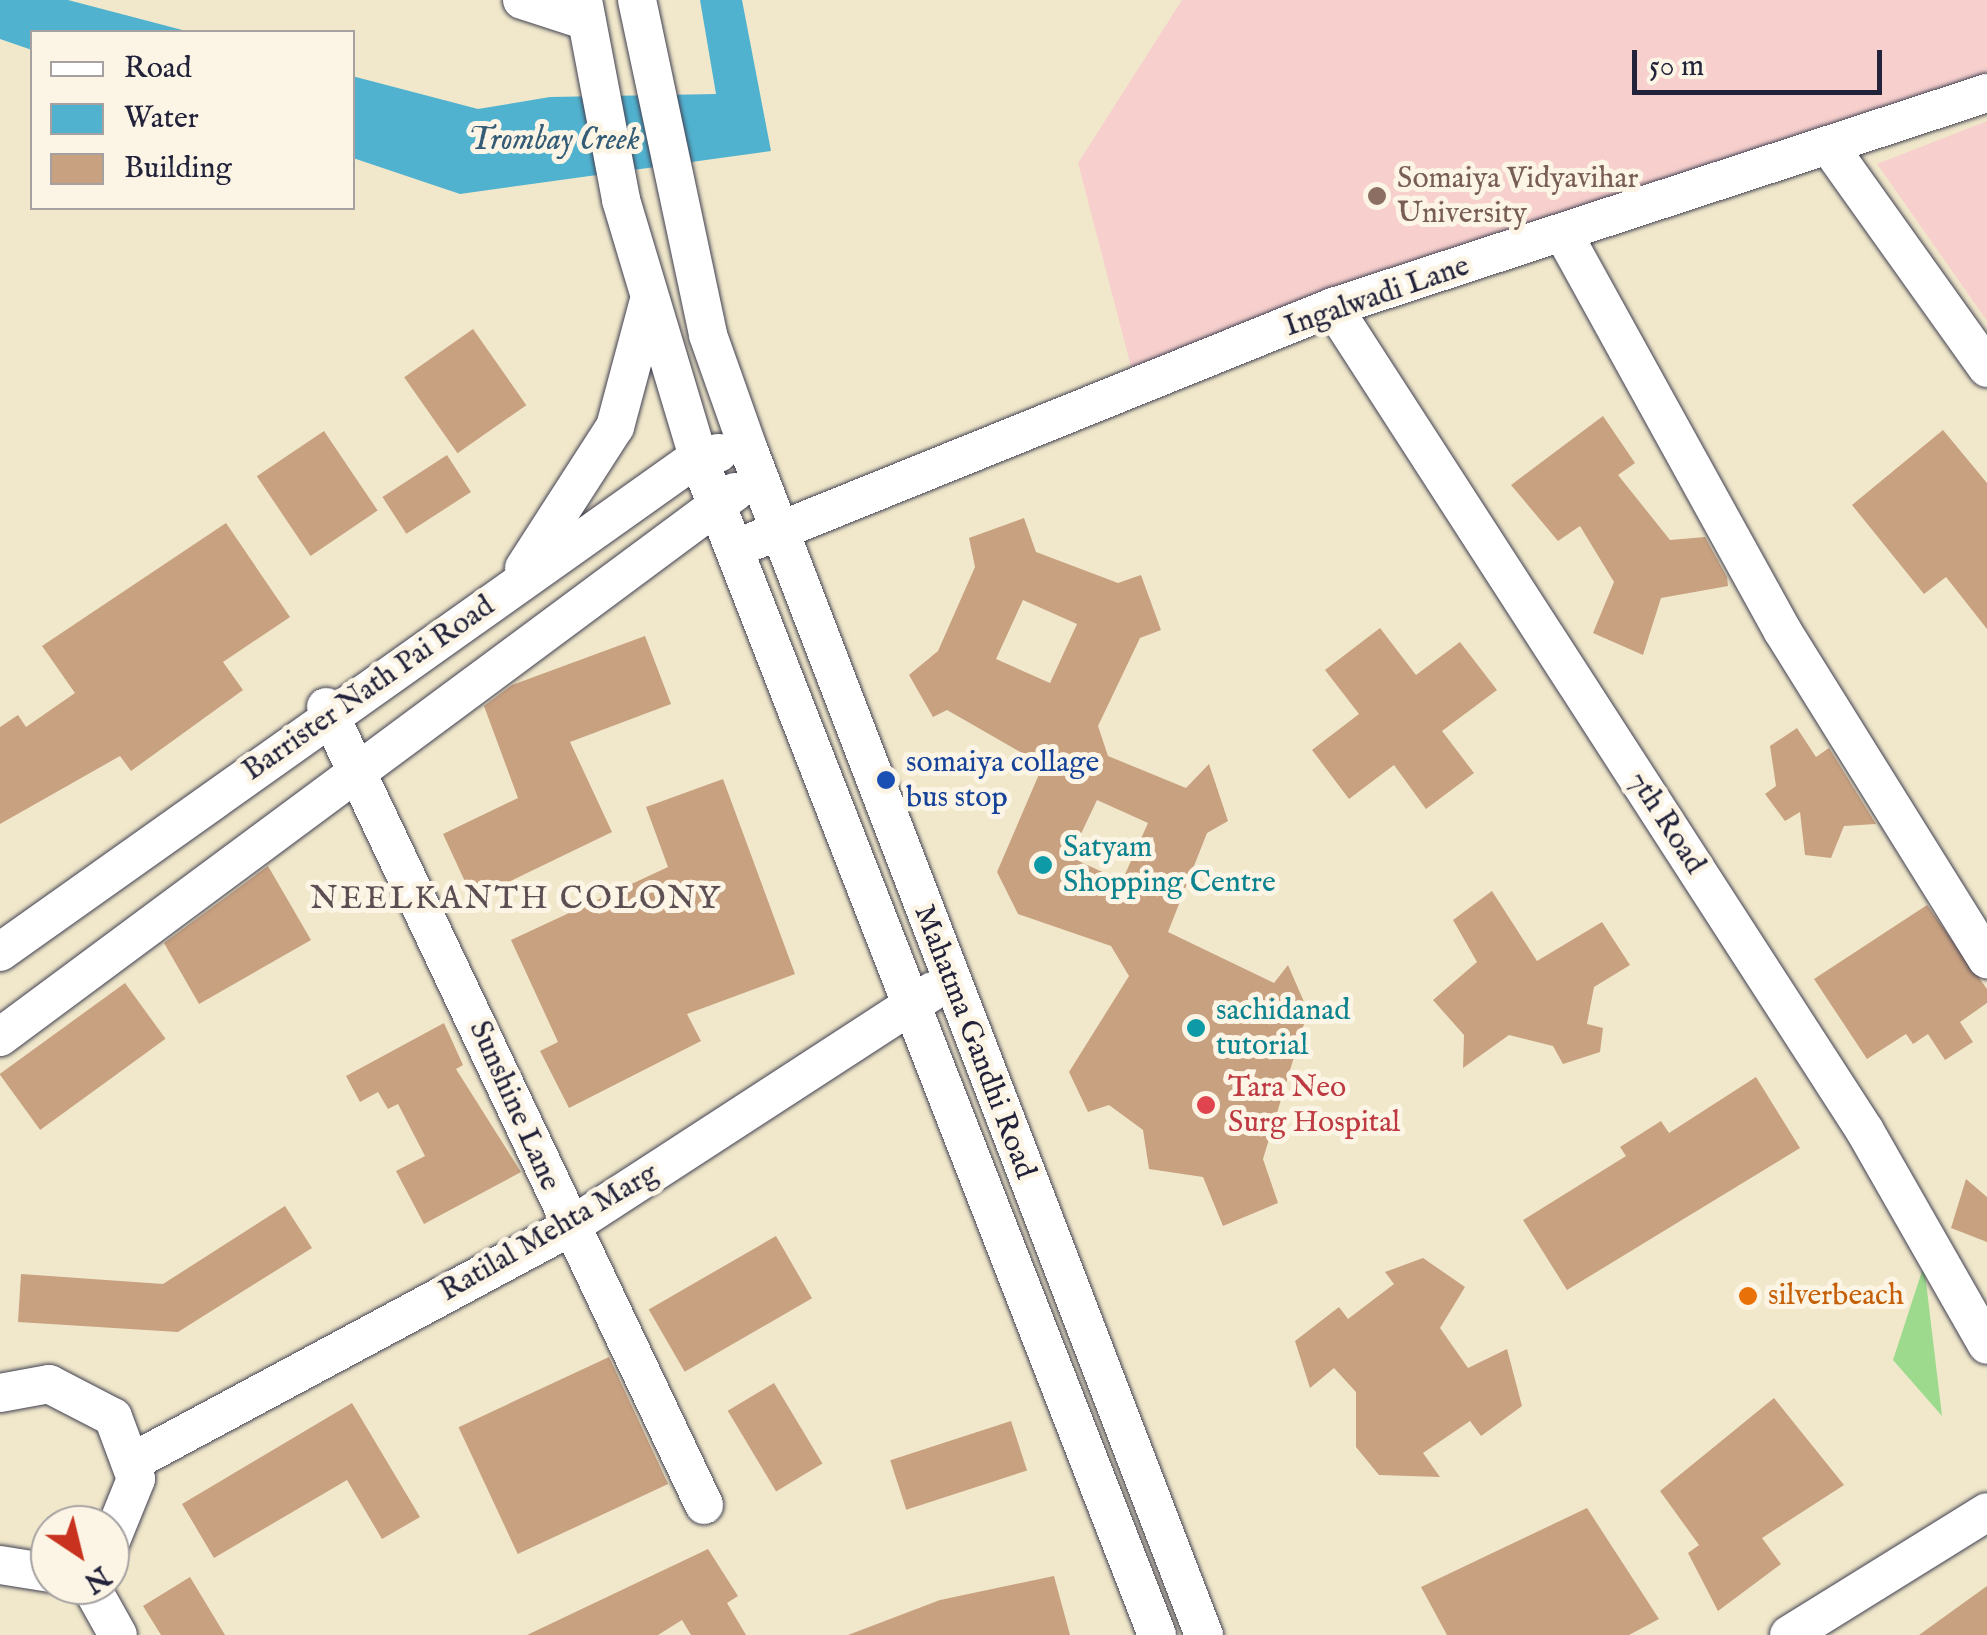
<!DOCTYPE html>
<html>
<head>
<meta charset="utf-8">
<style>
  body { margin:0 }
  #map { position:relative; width:1987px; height:1635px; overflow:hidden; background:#f1e8cb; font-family:"IM FELL English",serif }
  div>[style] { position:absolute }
  .built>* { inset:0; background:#f7d0ce }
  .green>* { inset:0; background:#9dda8e }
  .water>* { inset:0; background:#51b2d0 }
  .building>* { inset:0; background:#c8a180; transform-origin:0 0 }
  .roads { filter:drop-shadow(0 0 2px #414051) drop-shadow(0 0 2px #414051) }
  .minor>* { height:38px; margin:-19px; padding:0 19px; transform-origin:19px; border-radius:19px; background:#fff }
  .dots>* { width:28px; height:28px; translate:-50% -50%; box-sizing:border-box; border:5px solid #fcf5e5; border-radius:50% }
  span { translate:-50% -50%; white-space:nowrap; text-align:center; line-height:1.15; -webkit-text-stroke:10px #fcf5e5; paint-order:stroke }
  .education-label { font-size:30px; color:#785e54 }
  .left { translate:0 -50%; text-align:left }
  .street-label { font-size:30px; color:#22223b }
  .transit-label { font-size:30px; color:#164399 }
  .culture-label { font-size:30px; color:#0d838f }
  .health-label { font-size:30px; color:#be3a42 }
  .food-label { font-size:30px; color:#c56008 }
  .water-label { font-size:32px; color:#355c77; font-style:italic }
  .neighbourhood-label { font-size:32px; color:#5c4e53; letter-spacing:2.5px }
  .legend { position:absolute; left:30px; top:30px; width:325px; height:180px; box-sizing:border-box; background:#fcf5e5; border:2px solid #a5a1a1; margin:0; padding:12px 18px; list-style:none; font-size:30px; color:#22223b }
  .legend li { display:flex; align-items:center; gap:20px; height:50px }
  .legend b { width:50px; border:2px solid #a5a1a1 }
  .north { position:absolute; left:30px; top:1505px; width:100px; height:100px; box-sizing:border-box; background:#fcf5e5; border:2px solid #a5a1a1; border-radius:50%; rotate:145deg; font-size:28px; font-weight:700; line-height:40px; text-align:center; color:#22223b }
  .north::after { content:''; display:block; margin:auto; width:35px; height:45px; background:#c8321e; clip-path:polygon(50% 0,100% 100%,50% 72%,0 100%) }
  .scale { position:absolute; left:1632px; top:50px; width:250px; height:45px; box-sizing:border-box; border:5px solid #22223b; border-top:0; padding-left:12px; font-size:30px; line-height:35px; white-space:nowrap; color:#22223b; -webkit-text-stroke:8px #fcf5e5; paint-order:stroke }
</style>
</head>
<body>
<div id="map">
  <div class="built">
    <i style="clip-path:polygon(1182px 0,1987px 0,1987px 86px,1135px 382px,1078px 163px)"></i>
    <i style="clip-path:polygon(1987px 121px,1987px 321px,1877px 164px)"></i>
  </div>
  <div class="green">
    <i style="clip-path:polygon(1924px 1265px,1942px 1416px,1893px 1360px)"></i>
  </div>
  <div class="water">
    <i style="clip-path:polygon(0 0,68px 0,190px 32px,32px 32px,32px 50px,0 39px)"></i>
    <i style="clip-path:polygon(700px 0,742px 0,771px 151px,460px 194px,353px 158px,352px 76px,478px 109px,550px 97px,716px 94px)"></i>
  </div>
  <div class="building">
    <i style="left:473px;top:329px;width:93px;height:84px;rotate:55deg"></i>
    <i style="clip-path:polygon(1603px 416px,1635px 463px,1618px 475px,1670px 540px,1705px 537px,1727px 577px,1728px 586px,1661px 598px,1643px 655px,1593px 633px,1614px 582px,1580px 526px,1558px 541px,1511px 485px)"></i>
    <i style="clip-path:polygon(1943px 430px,1987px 483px,1987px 629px,1946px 577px,1924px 594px,1852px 505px)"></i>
    <i style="left:324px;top:431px;width:96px;height:81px;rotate:56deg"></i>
    <i style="left:447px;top:455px;width:44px;height:77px;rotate:57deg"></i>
    <i style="clip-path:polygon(evenodd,1024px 518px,1036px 552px,1118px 583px,1141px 575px,1161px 630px,1140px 638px,1098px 726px,1108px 756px,1186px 788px,1209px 764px,1228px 821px,1207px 833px,1168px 932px,1274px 983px,1288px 965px,1308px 1011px,1263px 1159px,1278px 1203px,1223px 1226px,1203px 1177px,1149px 1169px,1143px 1130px,1109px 1105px,1088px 1112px,1069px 1072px,1129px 976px,1111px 946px,1018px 914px,997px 872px,1043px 765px,947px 710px,933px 717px,909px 675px,938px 651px,975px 567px,969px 538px,1024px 518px,1023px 600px,1077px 624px,1050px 683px,996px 659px,1023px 600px,1024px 518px,1097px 800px,1148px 823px,1122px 881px,1070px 857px,1097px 800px)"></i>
    <i style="clip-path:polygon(226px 523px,290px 617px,223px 662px,243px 690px,131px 771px,120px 756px,0 824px,0 727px,18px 715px,26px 727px,75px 693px,42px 646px)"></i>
    <i style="clip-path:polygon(1380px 628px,1416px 675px,1460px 642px,1497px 690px,1442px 731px,1474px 773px,1426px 809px,1394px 765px,1349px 799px,1312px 750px,1359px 714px,1325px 670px)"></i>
    <i style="clip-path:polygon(645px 636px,671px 704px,570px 742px,612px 832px,473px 899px,443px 834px,518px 798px,484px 706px,512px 685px)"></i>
    <i style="clip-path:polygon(1797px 728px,1816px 757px,1829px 748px,1876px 824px,1844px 826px,1831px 858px,1805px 855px,1800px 812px,1785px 821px,1765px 794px,1776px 786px,1770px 746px)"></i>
    <i style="clip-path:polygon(723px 779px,795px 974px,687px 1014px,701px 1041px,569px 1108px,540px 1051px,558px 1042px,511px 940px,668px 867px,646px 807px)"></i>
    <i style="clip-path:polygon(268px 866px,311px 940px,199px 1004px,164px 943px)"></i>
    <i style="clip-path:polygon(1492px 891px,1537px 961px,1602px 922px,1630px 965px,1594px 987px,1587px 1024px,1603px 1028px,1600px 1052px,1563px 1064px,1553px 1046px,1509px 1035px,1463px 1068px,1464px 1035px,1433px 1000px,1477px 962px,1453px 920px)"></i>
    <i style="clip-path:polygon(1927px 905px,1987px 989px,1987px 1003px,1960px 1022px,1973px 1042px,1945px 1060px,1928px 1034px,1913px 1044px,1906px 1034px,1867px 1059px,1814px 979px)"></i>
    <i style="left:125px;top:983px;width:69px;height:155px;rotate:54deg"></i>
    <i style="clip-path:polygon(444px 1023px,463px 1065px,456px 1069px,521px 1172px,424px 1224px,396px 1171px,425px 1156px,398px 1104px,388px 1109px,378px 1092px,360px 1102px,346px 1076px)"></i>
    <i style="clip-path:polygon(1756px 1077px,1800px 1148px,1567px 1290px,1523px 1220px,1626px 1156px,1620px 1147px,1661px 1121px,1669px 1133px)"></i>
    <i style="clip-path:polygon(1966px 1179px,1987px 1197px,1987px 1242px,1951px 1228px)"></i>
    <i style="clip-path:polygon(285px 1206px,312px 1248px,178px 1332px,18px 1322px,21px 1274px,163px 1284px)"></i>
    <i style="left:776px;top:1236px;width:72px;height:147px;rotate:60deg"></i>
    <i style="clip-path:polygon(1423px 1258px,1465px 1287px,1440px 1328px,1468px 1368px,1507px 1349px,1522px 1406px,1481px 1436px,1470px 1421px,1423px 1453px,1440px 1477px,1379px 1475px,1356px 1447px,1356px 1392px,1334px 1368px,1310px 1388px,1295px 1341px,1339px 1307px,1348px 1319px,1394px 1284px,1385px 1272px)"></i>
    <i style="left:609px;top:1357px;width:140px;height:166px;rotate:65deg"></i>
    <i style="left:774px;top:1383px;width:94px;height:54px;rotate:59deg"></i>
    <i style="clip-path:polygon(1774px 1398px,1844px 1485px,1762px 1538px,1781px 1564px,1718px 1611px,1688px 1553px,1699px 1545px,1660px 1491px)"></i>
    <i style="clip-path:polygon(352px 1403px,420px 1517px,382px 1539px,347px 1480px,214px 1558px,182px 1504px)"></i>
    <i style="left:1011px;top:1421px;width:52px;height:127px;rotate:72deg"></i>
    <i style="clip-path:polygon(1587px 1508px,1659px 1619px,1629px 1635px,1447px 1635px,1421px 1587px)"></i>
    <i style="clip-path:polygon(708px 1549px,738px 1596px,727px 1603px,746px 1635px,691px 1635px,682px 1620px,658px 1635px,527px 1635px)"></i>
    <i style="clip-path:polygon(1054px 1576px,1070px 1635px,848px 1635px,940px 1600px)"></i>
    <i style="clip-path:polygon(190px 1577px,225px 1635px,161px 1635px,143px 1606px)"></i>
    <i style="clip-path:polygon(1987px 1586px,1987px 1635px,1919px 1635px)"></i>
  </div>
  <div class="roads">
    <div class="minor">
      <i style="left:522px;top:0;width:68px;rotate:17.9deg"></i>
      <i style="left:583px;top:0;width:204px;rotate:79.2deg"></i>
      <i style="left:621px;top:200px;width:268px;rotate:73.3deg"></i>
      <i style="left:698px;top:457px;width:1264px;rotate:68.71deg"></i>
      <i style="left:637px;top:0;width:342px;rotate:78deg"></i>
      <i style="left:708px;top:335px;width:120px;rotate:70.5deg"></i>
      <i style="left:748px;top:448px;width:1272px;rotate:68.99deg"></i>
      <i style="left:1831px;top:149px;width:269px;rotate:54.5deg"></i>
      <i style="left:1564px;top:235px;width:451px;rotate:61.1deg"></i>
      <i style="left:1782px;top:630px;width:388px;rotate:58.1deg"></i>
      <i style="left:1333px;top:307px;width:981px;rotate:57.15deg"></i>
      <i style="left:1865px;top:1131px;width:246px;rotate:60.3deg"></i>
      <i style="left:754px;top:541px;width:624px;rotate:-22.01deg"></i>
      <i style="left:1333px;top:307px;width:688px;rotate:-18.12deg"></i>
      <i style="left:524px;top:568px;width:168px;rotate:-57.2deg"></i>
      <i style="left:615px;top:427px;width:127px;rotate:-75deg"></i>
      <i style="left:326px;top:707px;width:883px;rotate:64.65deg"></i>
      <i style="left:0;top:952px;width:856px;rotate:-35.34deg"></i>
      <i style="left:698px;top:457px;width:21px;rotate:-11deg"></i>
      <i style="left:0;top:1037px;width:915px;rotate:-36.56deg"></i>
      <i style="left:0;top:1393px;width:50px;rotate:-10.4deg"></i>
      <i style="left:49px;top:1384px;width:72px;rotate:27.3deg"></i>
      <i style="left:113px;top:1417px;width:66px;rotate:69.6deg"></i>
      <i style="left:136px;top:1479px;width:69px;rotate:112.1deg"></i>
      <i style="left:134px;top:1461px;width:493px;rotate:-28.2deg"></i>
      <i style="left:568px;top:1228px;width:435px;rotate:-33deg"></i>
      <i style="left:0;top:1565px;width:51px;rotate:9.1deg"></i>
      <i style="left:90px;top:1585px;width:57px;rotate:60.8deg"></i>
      <i style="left:1789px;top:1635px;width:233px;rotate:-31.8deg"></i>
    </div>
  </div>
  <div class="dots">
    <i style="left:1377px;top:196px;background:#8d6e63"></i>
    <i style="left:886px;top:780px;background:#1a4fb4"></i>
    <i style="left:1043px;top:865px;background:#0f9aa8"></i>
    <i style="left:1196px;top:1028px;background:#0f9aa8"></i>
    <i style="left:1206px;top:1105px;background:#e0444e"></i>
    <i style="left:1748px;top:1296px;background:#e8710a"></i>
  </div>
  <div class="education-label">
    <span class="left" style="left:1397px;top:196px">Somaiya Vidyavihar<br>University</span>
  </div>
  <div class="street-label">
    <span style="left:1377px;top:297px;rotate:-19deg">Ingalwadi Lane</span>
    <span style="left:369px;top:689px;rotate:-35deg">Barrister Nath Pai Road</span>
    <span style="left:1666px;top:823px;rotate:57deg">7th Road</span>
    <span style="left:974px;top:1042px;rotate:69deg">Mahatma Gandhi Road</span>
    <span style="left:514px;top:1106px;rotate:66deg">Sunshine Lane</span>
    <span style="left:549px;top:1233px;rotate:-30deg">Ratilal Mehta Marg</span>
  </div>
  <div class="transit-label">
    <span class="left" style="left:906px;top:780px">somaiya collage<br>bus stop</span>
  </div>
  <div class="culture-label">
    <span class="left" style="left:1063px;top:865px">Satyam<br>Shopping Centre</span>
    <span class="left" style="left:1216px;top:1028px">sachidanad<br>tutorial</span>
  </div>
  <div class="health-label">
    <span class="left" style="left:1228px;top:1105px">Tara Neo<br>Surg Hospital</span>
  </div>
  <div class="food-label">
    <span class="left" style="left:1768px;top:1296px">silverbeach</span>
  </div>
  <div class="water-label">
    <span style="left:554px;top:141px">Trombay Creek</span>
  </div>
  <div class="neighbourhood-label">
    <span style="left:516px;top:900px">NEELKANTH COLONY</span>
  </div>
  <ul class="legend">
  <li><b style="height:12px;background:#fff"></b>Road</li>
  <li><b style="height:28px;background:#51b2d0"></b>Water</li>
  <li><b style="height:28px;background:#c8a180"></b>Building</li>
  </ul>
  <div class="north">N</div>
  <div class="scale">50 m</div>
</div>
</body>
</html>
